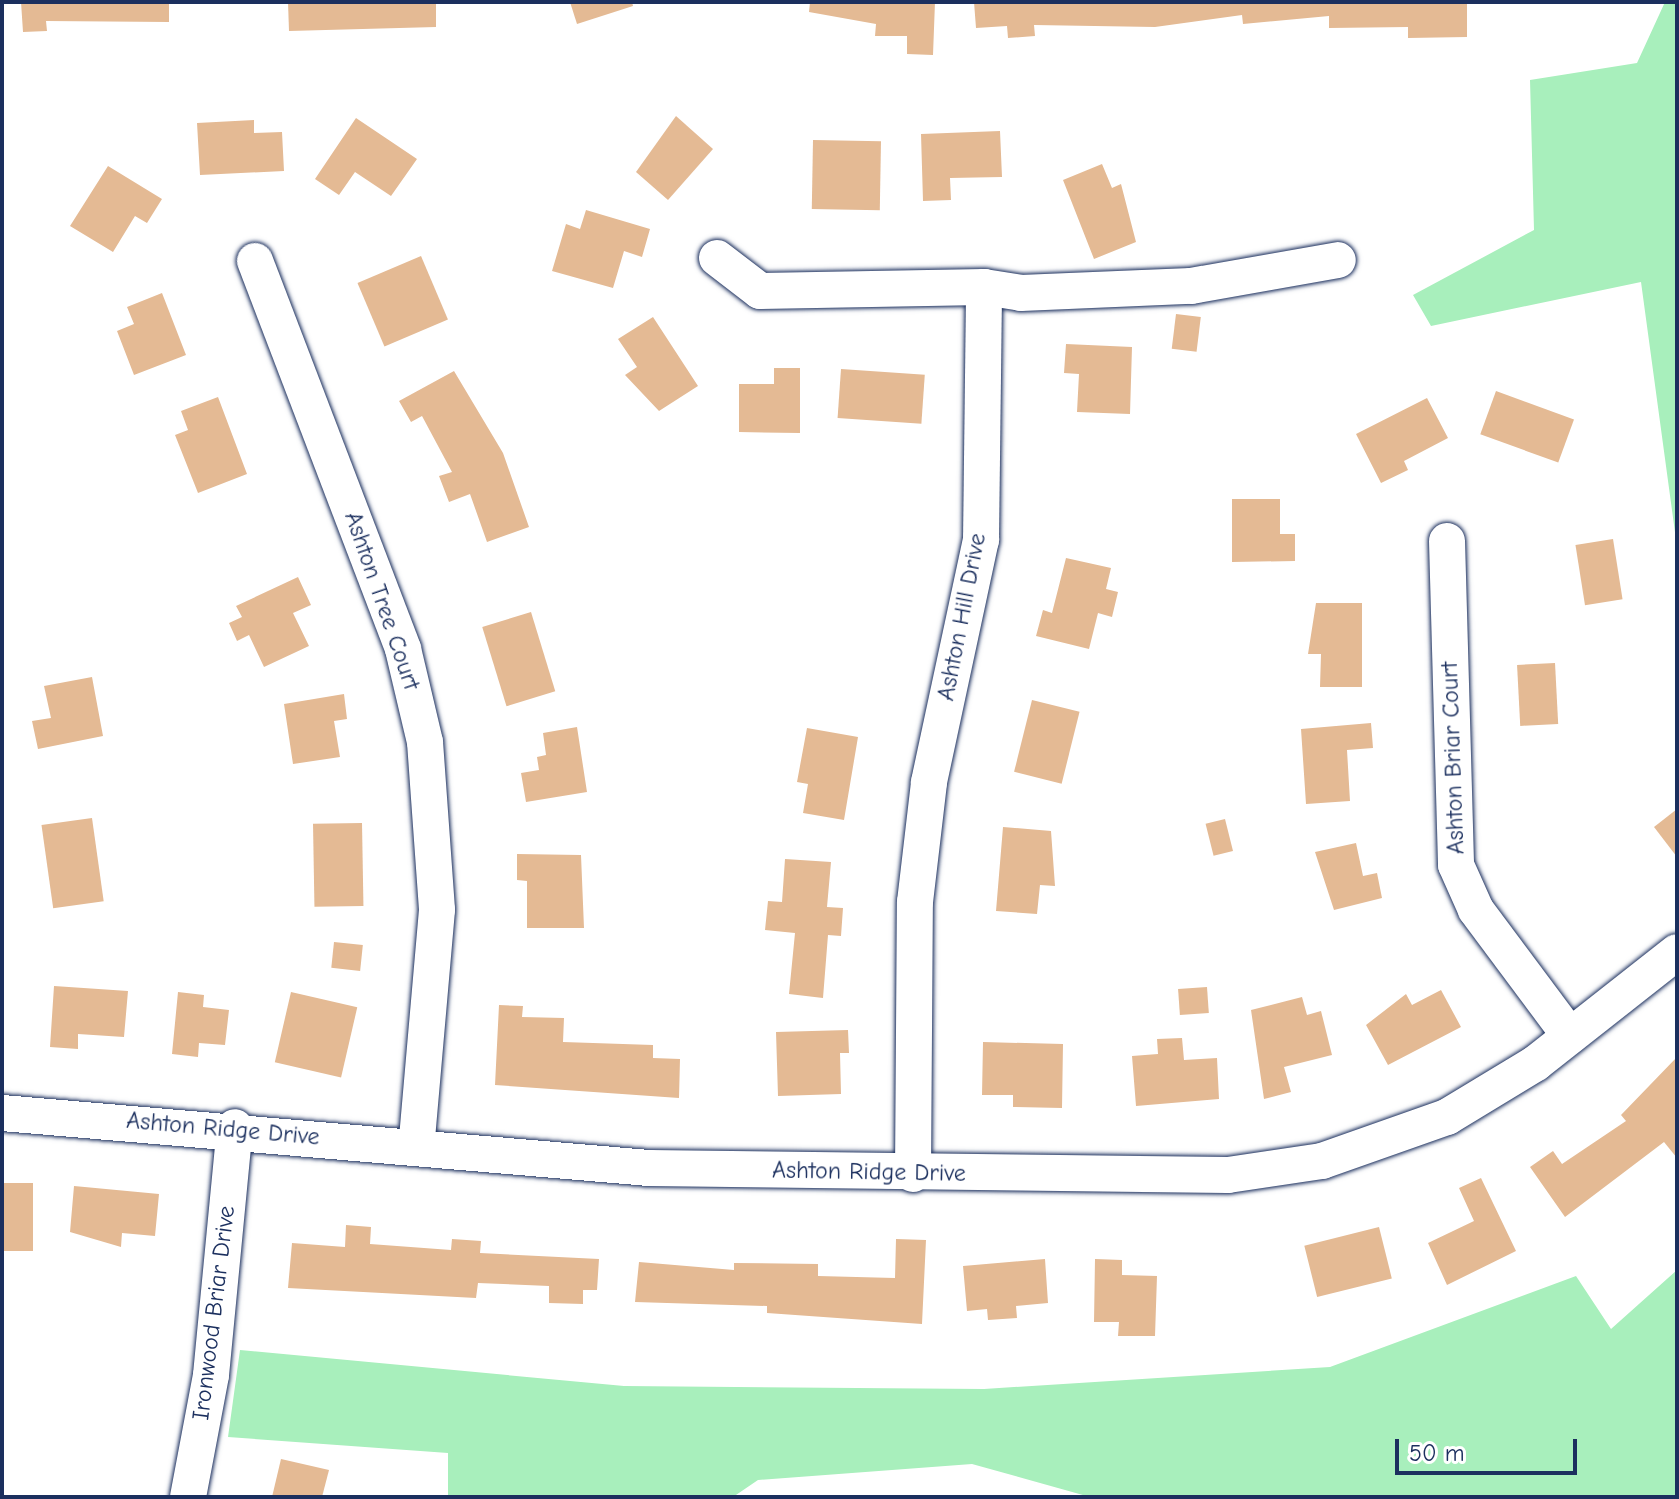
<!DOCTYPE html>
<html>
<head>
<meta charset="utf-8">
<style>
  body { margin:0 }
  #map { position:relative; width:1679px; height:1499px; overflow:hidden; background:#fff; font-family:"Comic Neue",sans-serif }
  div>[style] { position:absolute }
  .green>* { inset:0; background:#a8efbc }
  .building>* { inset:0; background:#e4ba94; transform-origin:0 0 }
  .roads { filter:drop-shadow(0 0 2px #1b2f5e) drop-shadow(0 0 2px #1b2f5e) }
  .minor>* { height:36px; margin:-18px; padding:0 18px; transform-origin:18px; border-radius:18px; background:#fff }
  span { translate:-50% -50%; white-space:nowrap; text-align:center; line-height:1.15; -webkit-text-stroke:7px #fff; paint-order:stroke }
  .street-label { font-size:24px; color:#1b2f5e }
  .frame { position:absolute; inset:0; border:4px solid #1b2f5e; pointer-events:none }
  .scale { position:absolute; left:1395px; top:1439px; width:182px; height:36px; box-sizing:border-box; border:4px solid #1b2f5e; border-top:0; padding-left:10px; font-size:24px; line-height:28px; white-space:nowrap; color:#1b2f5e; -webkit-text-stroke:6px #fff; paint-order:stroke }
</style>
</head>
<body>
<div id="map">
  <div class="green">
    <i style="clip-path:polygon(1665px 2px,1677px 2px,1677px 547px,1641px 282px,1431px 326px,1413px 295px,1534px 230px,1530px 80px,1637px 63px)"></i>
    <i style="clip-path:polygon(1677px 1270px,1677px 1497px,1090px 1497px,972px 1464px,758px 1480px,733px 1497px,448px 1497px,448px 1453px,228px 1437px,240px 1350px,624px 1386px,984px 1389px,1330px 1367px,1576px 1276px,1611px 1329px)"></i>
  </div>
  <div class="building">
    <i style="clip-path:polygon(21px 2px,169px 2px,169px 22px,46px 21px,47px 31px,23px 32px)"></i>
    <i style="clip-path:polygon(288px 2px,436px 2px,436px 27px,289px 31px)"></i>
    <i style="clip-path:polygon(570px 2px,632px 2px,633px 6px,577px 24px)"></i>
    <i style="clip-path:polygon(810px 2px,935px 2px,933px 55px,907px 54px,907px 36px,875px 36px,876px 24px,809px 12px)"></i>
    <i style="clip-path:polygon(974px 2px,1467px 2px,1467px 37px,1408px 38px,1408px 27px,1329px 28px,1329px 16px,1243px 24px,1242px 15px,1155px 27px,1034px 25px,1035px 36px,1008px 38px,1007px 26px,976px 28px)"></i>
    <i style="clip-path:polygon(676px 116px,713px 149px,668px 200px,636px 172px)"></i>
    <i style="clip-path:polygon(356px 118px,417px 159px,391px 196px,355px 172px,339px 195px,315px 179px)"></i>
    <i style="clip-path:polygon(254px 120px,254px 133px,282px 132px,284px 171px,200px 175px,197px 123px)"></i>
    <i style="clip-path:polygon(1000px 131px,1002px 177px,950px 178px,951px 200px,923px 201px,921px 134px)"></i>
    <i style="left:813px;top:140px;width:68px;height:69px;rotate:1deg"></i>
    <i style="clip-path:polygon(1102px 164px,1112px 188px,1121px 184px,1136px 242px,1094px 259px,1063px 180px)"></i>
    <i style="clip-path:polygon(108px 166px,162px 199px,147px 223px,135px 216px,113px 252px,70px 226px)"></i>
    <i style="clip-path:polygon(586px 210px,650px 229px,642px 257px,624px 251px,613px 288px,552px 271px,566px 224px,580px 229px)"></i>
    <i style="left:421px;top:256px;width:69px;height:69px;rotate:67deg"></i>
    <i style="clip-path:polygon(162px 293px,186px 355px,134px 375px,117px 331px,134px 324px,127px 307px)"></i>
    <i style="left:1176px;top:314px;width:25px;height:35px;rotate:7deg"></i>
    <i style="clip-path:polygon(653px 317px,698px 386px,659px 411px,625px 375px,637px 367px,618px 339px)"></i>
    <i style="clip-path:polygon(1066px 344px,1132px 347px,1130px 414px,1077px 412px,1079px 374px,1064px 373px)"></i>
    <i style="clip-path:polygon(774px 368px,800px 368px,800px 433px,739px 432px,739px 384px,774px 384px)"></i>
    <i style="left:841px;top:369px;width:84px;height:49px;rotate:4deg"></i>
    <i style="clip-path:polygon(454px 371px,503px 453px,529px 527px,487px 542px,470px 494px,449px 502px,439px 476px,452px 472px,422px 416px,411px 422px,399px 401px)"></i>
    <i style="left:1496px;top:391px;width:83px;height:46px;rotate:20deg"></i>
    <i style="clip-path:polygon(218px 397px,247px 474px,198px 493px,175px 435px,188px 430px,181px 411px)"></i>
    <i style="clip-path:polygon(1427px 398px,1448px 438px,1404px 461px,1408px 470px,1381px 483px,1356px 434px)"></i>
    <i style="clip-path:polygon(1232px 499px,1280px 499px,1280px 534px,1295px 534px,1295px 561px,1232px 562px)"></i>
    <i style="left:1613px;top:539px;width:61px;height:38px;rotate:81deg"></i>
    <i style="clip-path:polygon(1066px 558px,1111px 568px,1106px 589px,1118px 592px,1112px 617px,1098px 613px,1089px 649px,1036px 636px,1043px 610px,1052px 613px)"></i>
    <i style="clip-path:polygon(298px 577px,311px 605px,293px 613px,309px 646px,264px 667px,249px 635px,237px 641px,229px 623px,242px 617px,236px 606px)"></i>
    <i style="clip-path:polygon(1316px 603px,1362px 603px,1362px 687px,1320px 687px,1321px 654px,1308px 654px)"></i>
    <i style="left:531px;top:612px;width:83px;height:51px;rotate:73deg"></i>
    <i style="left:1555px;top:663px;width:61px;height:38px;rotate:87deg"></i>
    <i style="clip-path:polygon(92px 677px,103px 736px,38px 749px,32px 721px,51px 718px,44px 686px)"></i>
    <i style="clip-path:polygon(344px 694px,347px 719px,334px 721px,340px 757px,293px 764px,284px 704px)"></i>
    <i style="left:1032px;top:700px;width:49px;height:74px;rotate:14deg"></i>
    <i style="clip-path:polygon(1371px 723px,1373px 748px,1347px 750px,1350px 801px,1306px 804px,1301px 729px)"></i>
    <i style="clip-path:polygon(577px 727px,587px 792px,526px 802px,521px 773px,539px 770px,537px 757px,546px 755px,543px 733px)"></i>
    <i style="clip-path:polygon(807px 728px,858px 737px,844px 820px,803px 813px,808px 784px,797px 782px)"></i>
    <i style="clip-path:polygon(1677px 809px,1677px 857px,1654px 827px)"></i>
    <i style="left:92px;top:818px;width:84px;height:51px;rotate:82deg"></i>
    <i style="left:1225px;top:819px;width:33px;height:20px;rotate:76deg"></i>
    <i style="left:362px;top:823px;width:83px;height:49px;rotate:89deg"></i>
    <i style="clip-path:polygon(1003px 827px,1051px 831px,1055px 886px,1040px 885px,1037px 914px,996px 911px)"></i>
    <i style="clip-path:polygon(1356px 843px,1363px 876px,1377px 873px,1382px 898px,1334px 910px,1315px 852px)"></i>
    <i style="clip-path:polygon(517px 854px,581px 855px,584px 928px,527px 928px,527px 881px,517px 880px)"></i>
    <i style="clip-path:polygon(785px 859px,831px 862px,827px 907px,843px 908px,841px 936px,828px 935px,823px 998px,789px 994px,795px 933px,765px 930px,768px 901px,782px 902px)"></i>
    <i style="left:334px;top:942px;width:29px;height:26px;rotate:6deg"></i>
    <i style="clip-path:polygon(54px 986px,128px 991px,124px 1037px,78px 1034px,78px 1049px,50px 1047px)"></i>
    <i style="left:1207px;top:987px;width:26px;height:29px;rotate:86deg"></i>
    <i style="clip-path:polygon(1441px 990px,1461px 1027px,1388px 1065px,1366px 1025px,1406px 994px,1412px 1005px)"></i>
    <i style="clip-path:polygon(178px 992px,204px 995px,203px 1007px,229px 1010px,225px 1045px,199px 1043px,198px 1057px,172px 1054px)"></i>
    <i style="left:291px;top:992px;width:68px;height:72px;rotate:13deg"></i>
    <i style="clip-path:polygon(1302px 997px,1307px 1015px,1321px 1011px,1332px 1055px,1284px 1067px,1291px 1092px,1264px 1099px,1251px 1010px)"></i>
    <i style="clip-path:polygon(499px 1005px,523px 1006px,522px 1017px,564px 1018px,563px 1042px,653px 1045px,653px 1058px,680px 1059px,679px 1098px,495px 1085px)"></i>
    <i style="clip-path:polygon(848px 1030px,849px 1053px,840px 1053px,841px 1094px,778px 1096px,776px 1032px)"></i>
    <i style="clip-path:polygon(1182px 1038px,1184px 1060px,1217px 1058px,1219px 1099px,1136px 1106px,1132px 1056px,1158px 1054px,1157px 1039px)"></i>
    <i style="clip-path:polygon(983px 1042px,1063px 1044px,1062px 1108px,1013px 1107px,1013px 1095px,982px 1095px)"></i>
    <i style="clip-path:polygon(1677px 1057px,1677px 1158px,1664px 1142px,1565px 1217px,1530px 1167px,1553px 1151px,1562px 1164px,1626px 1121px,1621px 1115px)"></i>
    <i style="clip-path:polygon(1481px 1178px,1516px 1251px,1447px 1285px,1428px 1243px,1474px 1221px,1459px 1188px)"></i>
    <i style="left:33px;top:1183px;width:68px;height:31px;rotate:90deg"></i>
    <i style="clip-path:polygon(74px 1186px,159px 1194px,155px 1236px,122px 1233px,121px 1247px,70px 1232px)"></i>
    <i style="clip-path:polygon(346px 1225px,371px 1227px,370px 1244px,451px 1250px,452px 1239px,481px 1241px,480px 1253px,599px 1259px,597px 1290px,583px 1290px,583px 1304px,549px 1303px,549px 1286px,478px 1283px,476px 1298px,288px 1288px,292px 1243px,345px 1247px)"></i>
    <i style="left:1379px;top:1227px;width:53px;height:77px;rotate:76deg"></i>
    <i style="clip-path:polygon(896px 1239px,926px 1240px,922px 1324px,767px 1313px,767px 1306px,635px 1302px,639px 1262px,734px 1270px,734px 1263px,818px 1264px,818px 1276px,895px 1278px)"></i>
    <i style="clip-path:polygon(1045px 1259px,1048px 1303px,1016px 1306px,1017px 1318px,988px 1320px,987px 1309px,967px 1311px,963px 1266px)"></i>
    <i style="clip-path:polygon(1095px 1259px,1122px 1260px,1122px 1275px,1157px 1276px,1155px 1336px,1118px 1336px,1119px 1322px,1094px 1322px)"></i>
    <i style="clip-path:polygon(281px 1459px,329px 1470px,322px 1497px,272px 1497px)"></i>
  </div>
  <div class="roads">
    <div class="minor">
      <i style="left:717px;top:258px;width:54px;rotate:37.5deg"></i>
      <i style="left:760px;top:291px;width:224px;rotate:-1deg"></i>
      <i style="left:984px;top:287px;width:37px;rotate:9deg"></i>
      <i style="left:1021px;top:293px;width:170px;rotate:-2.4deg"></i>
      <i style="left:1191px;top:286px;width:149px;rotate:-10deg"></i>
      <i style="left:255px;top:261px;width:415px;rotate:69.1deg"></i>
      <i style="left:403px;top:649px;width:96px;rotate:76.7deg"></i>
      <i style="left:425px;top:742px;width:168px;rotate:85.9deg"></i>
      <i style="left:437px;top:910px;width:239px;rotate:95deg"></i>
      <i style="left:1447px;top:541px;width:324px;rotate:88.4deg"></i>
      <i style="left:1456px;top:865px;width:49px;rotate:66deg"></i>
      <i style="left:1476px;top:910px;width:157px;rotate:53.3deg"></i>
      <i style="left:2px;top:1113px;width:649px;rotate:4.86deg"></i>
      <i style="left:649px;top:1168px;width:579px;rotate:0.69deg"></i>
      <i style="left:1228px;top:1175px;width:95px;rotate:-8.5deg"></i>
      <i style="left:1322px;top:1161px;width:133px;rotate:-19.4deg"></i>
      <i style="left:1447px;top:1117px;width:104px;rotate:-31.2deg"></i>
      <i style="left:1536px;top:1063px;width:179px;rotate:-38.2deg"></i>
      <i style="left:913px;top:1174px;width:272px;rotate:-89.6deg"></i>
      <i style="left:915px;top:902px;width:121px;rotate:-83.3deg"></i>
      <i style="left:929px;top:782px;width:248px;rotate:-77.9deg"></i>
      <i style="left:981px;top:540px;width:253px;rotate:-89.3deg"></i>
      <i style="left:188px;top:1497px;width:124px;rotate:-79.3deg"></i>
      <i style="left:211px;top:1375px;width:249px;rotate:-84.5deg"></i>
    </div>
  </div>
  <div class="street-label">
    <span style="left:382px;top:601px;rotate:71deg">Ashton Tree Court</span>
    <span style="left:962px;top:617px;rotate:-79deg">Ashton Hill Drive</span>
    <span style="left:1453px;top:758px;rotate:-92deg">Ashton Briar Court</span>
    <span style="left:223px;top:1129px;rotate:5deg">Ashton Ridge Drive</span>
    <span style="left:869px;top:1172px;rotate:1deg">Ashton Ridge Drive</span>
    <span style="left:214px;top:1313px;rotate:-83deg">Ironwood Briar Drive</span>
  </div>
  <div class="frame"></div>
  <div class="scale">50 m</div>
</div>
</body>
</html>
